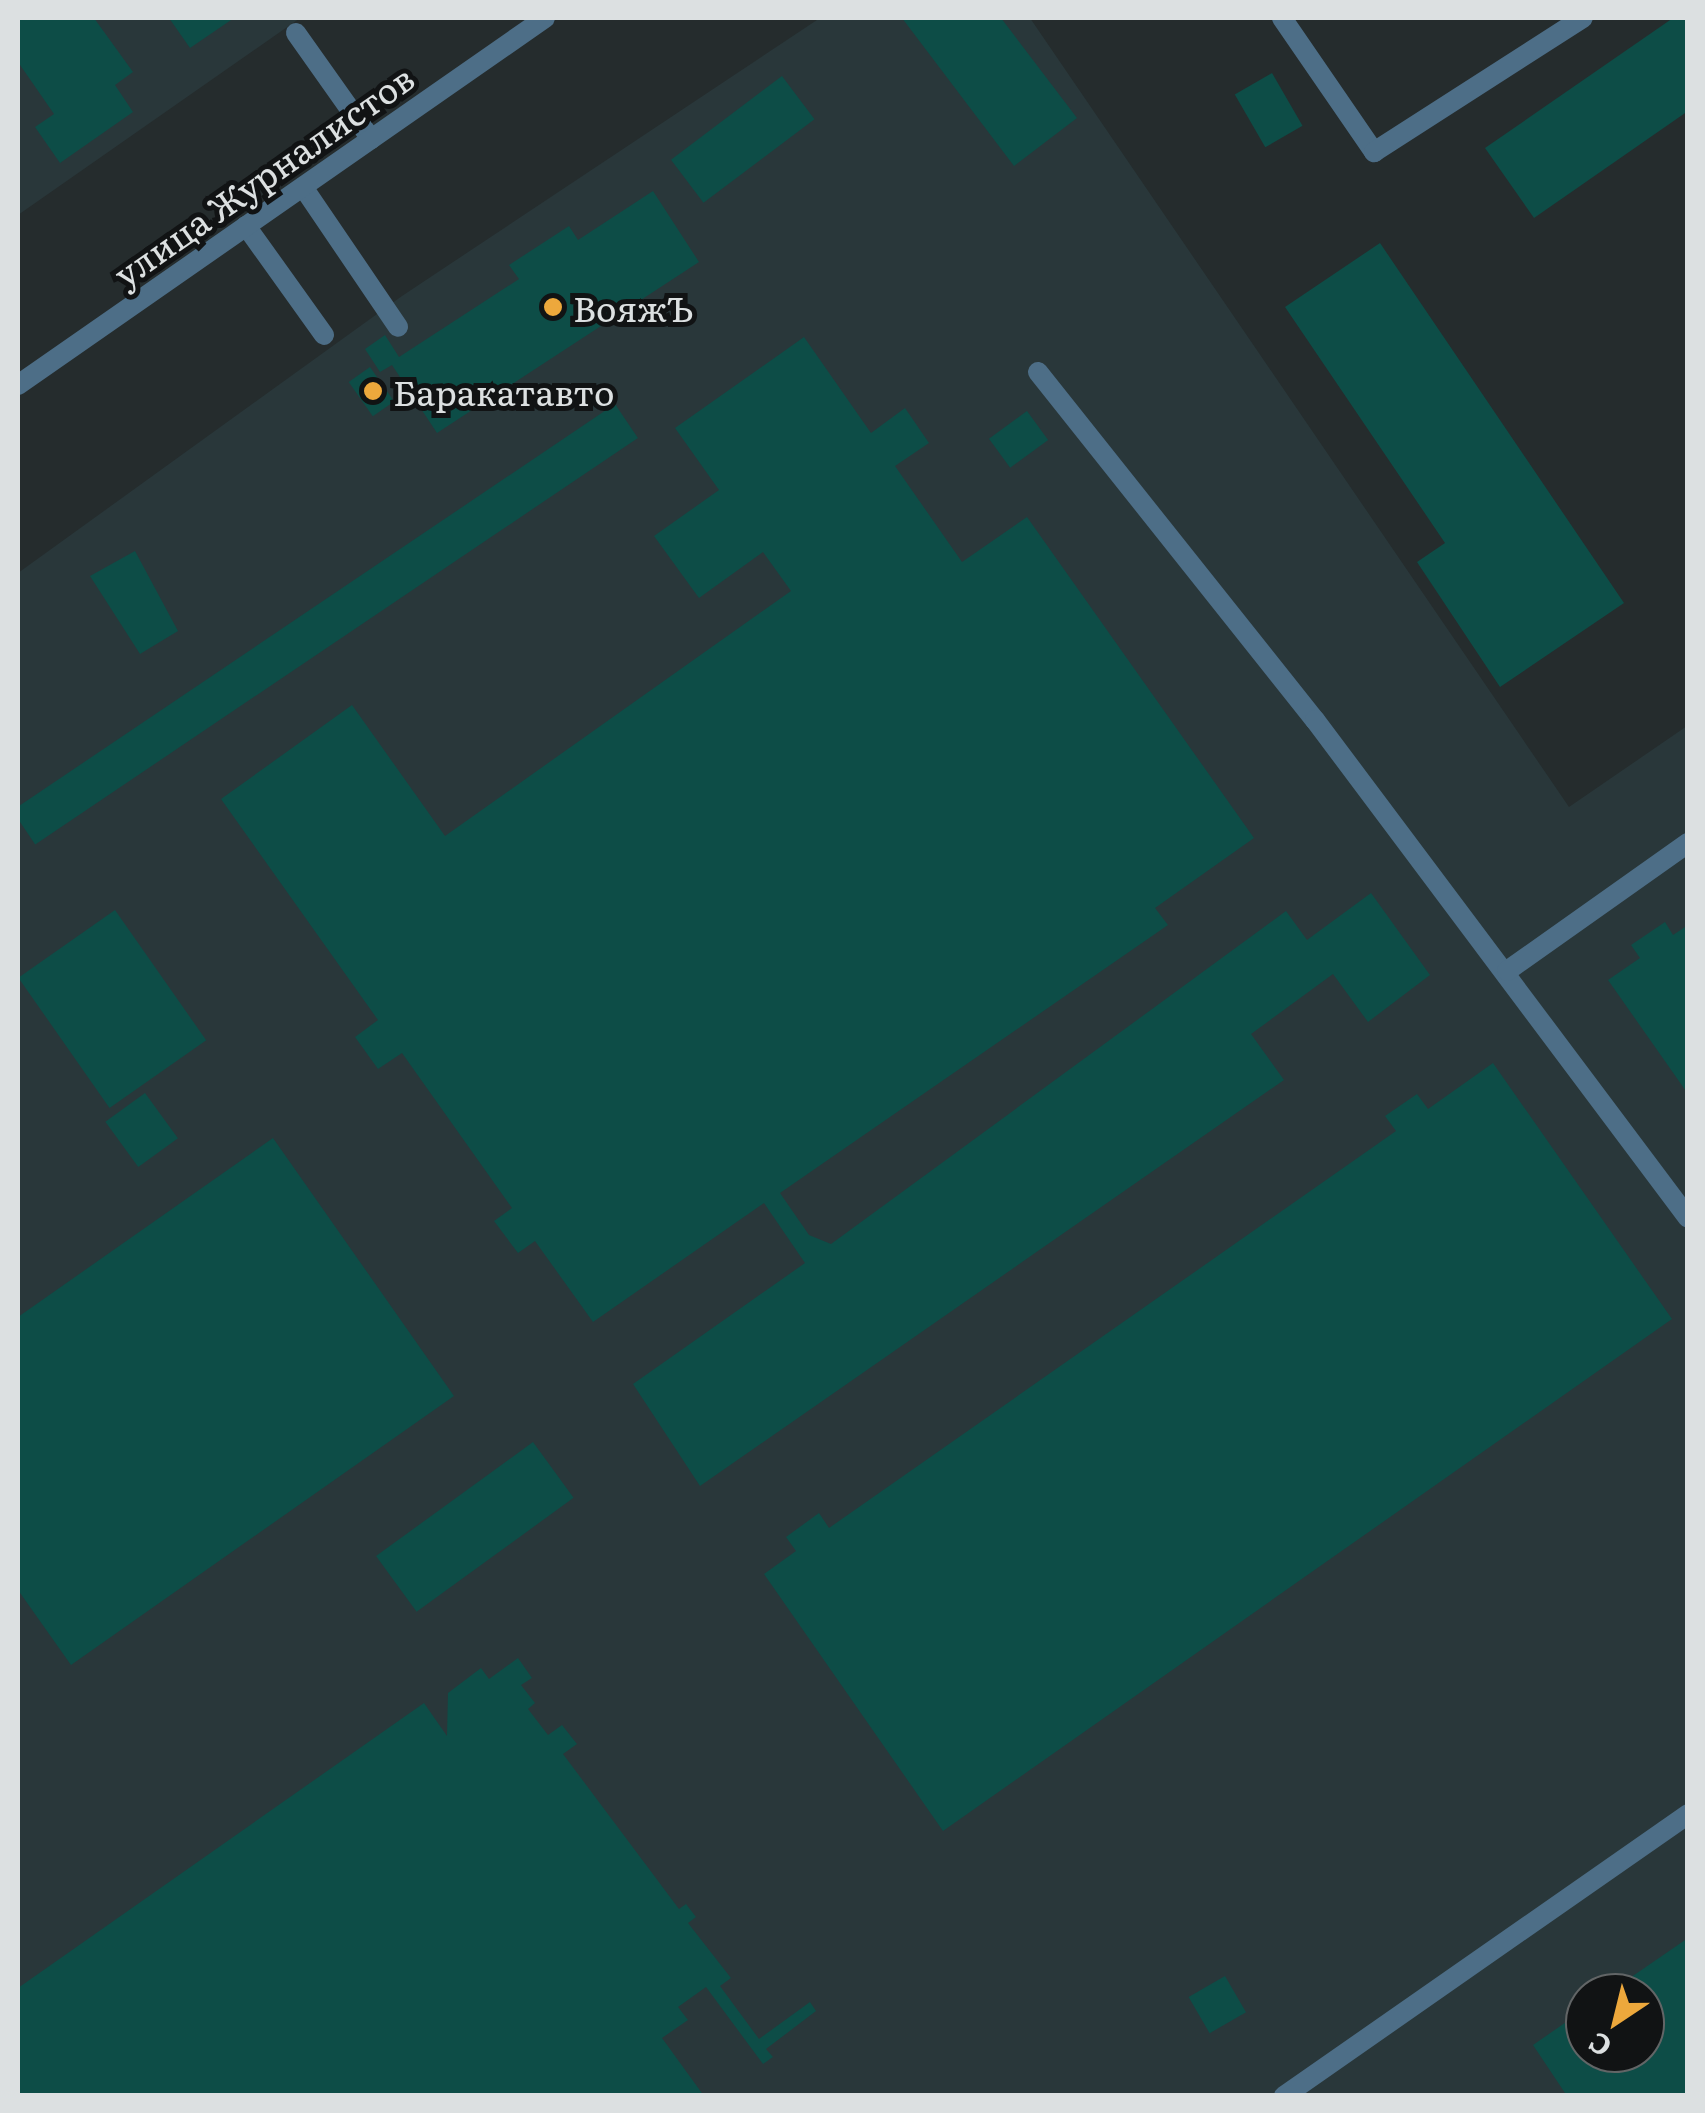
<!DOCTYPE html>
<html>
<head>
<meta charset="utf-8">
<style>
  body { margin:0 }
  #map { position:relative; width:1705px; height:2113px; overflow:hidden; background:#252c2d; font-family:Literata,serif }
  div>[style] { position:absolute }
  .built>* { inset:0; background:#29373a }
  .building>* { inset:0; background:#0d4d47; transform-origin:0 0 }
  .service>* { height:20px; margin:-10px; padding:0 10px; transform-origin:10px; border-radius:10px; background:#4d6e87 }
  .tertiary>* { height:20px; margin:-10px; padding:0 10px; transform-origin:10px; border-radius:10px; background:#4d6e87 }
  .dots>* { width:28px; height:28px; translate:-50% -50%; box-sizing:border-box; border:5px solid #111314; border-radius:50% }
  span { translate:-50% -50%; white-space:nowrap; text-align:center; line-height:1.15; -webkit-text-stroke:10px #111314; paint-order:stroke }
  .street-label { font-size:35px; color:#dce0e1 }
  .poi-label { font-size:35px; color:#dce0e1 }
  .left { translate:0 -50%; text-align:left }
  .frame { position:absolute; inset:0; border:20px solid #dce0e1; pointer-events:none }
  .north { position:absolute; left:1565px; top:1973px; width:100px; height:100px; box-sizing:border-box; background:#111314; border:2px solid #626566; border-radius:50%; rotate:215deg; font-size:28px; font-weight:700; line-height:40px; text-align:center; color:#dce0e1 }
  .north::after { content:''; display:block; margin:auto; width:35px; height:45px; background:#eda83c; clip-path:polygon(50% 0,100% 100%,50% 72%,0 100%) }
</style>
</head>
<body>
<div id="map">
  <div class="built">
    <i style="clip-path:polygon(18px 18px,300px 18px,18px 215px)"></i>
    <i style="clip-path:polygon(evenodd,820px 18px,1030px 18px,1569px 807px,1687px 726px,1687px 2095px,18px 2095px,18px 573px,402px 296px,820px 18px,1585px 1993px,1645px 1993px,1645px 2053px,1585px 2053px,1585px 1993px)"></i>
  </div>
  <div class="building">
    <i style="clip-path:polygon(18px 18px,94px 18px,133px 72px,115px 85px,133px 112px,60px 163px,35px 127px,54px 114px,18px 62px)"></i>
    <i style="clip-path:polygon(169px 18px,234px 18px,190px 48px)"></i>
    <i style="clip-path:polygon(902px 18px,1001px 18px,1077px 118px,1014px 166px)"></i>
    <i style="clip-path:polygon(1673px 18px,1688px 18px,1688px 111px,1534px 218px,1485px 148px)"></i>
    <i style="left:1272px;top:73px;width:61px;height:43px;rotate:60deg"></i>
    <i style="left:782px;top:76px;width:54px;height:139px;rotate:53deg"></i>
    <i style="clip-path:polygon(653px 191px,699px 262px,437px 433px,392px 365px,380px 372px,365px 349px,385px 335px,399px 357px,519px 279px,509px 265px,569px 226px,578px 240px)"></i>
    <i style="clip-path:polygon(1380px 243px,1624px 603px,1500px 687px,1417px 562px,1445px 543px,1285px 307px)"></i>
    <i style="clip-path:polygon(804px 337px,871px 433px,905px 408px,929px 443px,895px 466px,962px 562px,1027px 517px,1254px 838px,1155px 908px,1168px 925px,780px 1193px,809px 1235px,831px 1244px,1286px 911px,1307px 940px,1371px 893px,1430px 975px,1368px 1022px,1333px 974px,1251px 1034px,1284px 1080px,700px 1486px,633px 1384px,805px 1263px,764px 1203px,593px 1322px,535px 1241px,518px 1253px,494px 1221px,512px 1208px,402px 1053px,378px 1069px,355px 1037px,378px 1020px,221px 799px,352px 705px,445px 836px,791px 591px,763px 552px,699px 598px,654px 536px,719px 490px,675px 428px)"></i>
    <i style="left:370px;top:367px;width:42px;height:26px;rotate:55deg"></i>
    <i style="left:615px;top:404px;width:41px;height:727px;rotate:56deg"></i>
    <i style="left:1027px;top:411px;width:36px;height:47px;rotate:54deg"></i>
    <i style="clip-path:polygon(135px 551px,178px 631px,140px 654px,90px 576px)"></i>
    <i style="left:115px;top:910px;width:159px;height:118px;rotate:55deg"></i>
    <i style="clip-path:polygon(1665px 922px,1673px 935px,1688px 925px,1688px 1094px,1608px 980px,1640px 958px,1631px 945px)"></i>
    <i style="clip-path:polygon(1493px 1063px,1672px 1319px,943px 1831px,764px 1574px,796px 1551px,786px 1537px,819px 1513px,829px 1528px,1396px 1131px,1385px 1116px,1417px 1094px,1428px 1109px)"></i>
    <i style="left:145px;top:1093px;width:56px;height:49px;rotate:54deg"></i>
    <i style="clip-path:polygon(273px 1138px,454px 1396px,71px 1665px,18px 1590px,18px 1317px)"></i>
    <i style="left:533px;top:1442px;width:69px;height:194px;rotate:54deg"></i>
    <i style="clip-path:polygon(518px 1658px,532px 1678px,521px 1685px,535px 1703px,528px 1709px,548px 1735px,562px 1725px,577px 1744px,563px 1754px,679px 1909px,686px 1904px,696px 1917px,688px 1923px,731px 1978px,720px 1986px,759px 2039px,810px 2002px,816px 2011px,766px 2049px,773px 2057px,763px 2064px,706px 1987px,678px 2007px,688px 2020px,662px 2038px,704px 2096px,18px 2096px,18px 1988px,424px 1703px,447px 1736px,448px 1693px,481px 1668px,489px 1679px)"></i>
    <i style="clip-path:polygon(1688px 1938px,1688px 2096px,1567px 2096px,1533px 2045px,1585px 2009px,1585px 2053px,1645px 2053px,1645px 1993px,1608px 1993px)"></i>
    <i style="left:1225px;top:1976px;width:42px;height:42px;rotate:60deg"></i>
  </div>
  <div class="service">
    <i style="left:1282px;top:18px;width:163px;rotate:55.5deg"></i>
    <i style="left:1374px;top:152px;width:248px;rotate:-32.7deg"></i>
    <i style="left:296px;top:33px;width:130px;rotate:54.7deg"></i>
    <i style="left:303px;top:187px;width:169px;rotate:55.8deg"></i>
    <i style="left:246px;top:226px;width:134px;rotate:54.4deg"></i>
    <i style="left:1038px;top:372px;width:445px;rotate:51.5deg"></i>
    <i style="left:1315px;top:720px;width:622px;rotate:53.17deg"></i>
    <i style="left:1507px;top:971px;width:222px;rotate:-35.3deg"></i>
    <i style="left:1284px;top:2096px;width:493px;rotate:-34.9deg"></i>
  </div>
  <div class="tertiary">
    <i style="left:18px;top:385px;width:642px;rotate:-34.85deg"></i>
  </div>
  <div class="dots">
    <i style="left:553px;top:307px;background:#eda83c"></i>
    <i style="left:373px;top:391px;background:#eda83c"></i>
  </div>
  <div class="street-label">
    <span style="left:263px;top:175px;rotate:-35deg">улица Журналистов</span>
  </div>
  <div class="poi-label">
    <span class="left" style="left:573px;top:307px">ВояжЪ</span>
    <span class="left" style="left:393px;top:391px">Баракатавто</span>
  </div>
  <div class="frame"></div>
  <div class="north">С</div>
</div>
</body>
</html>
